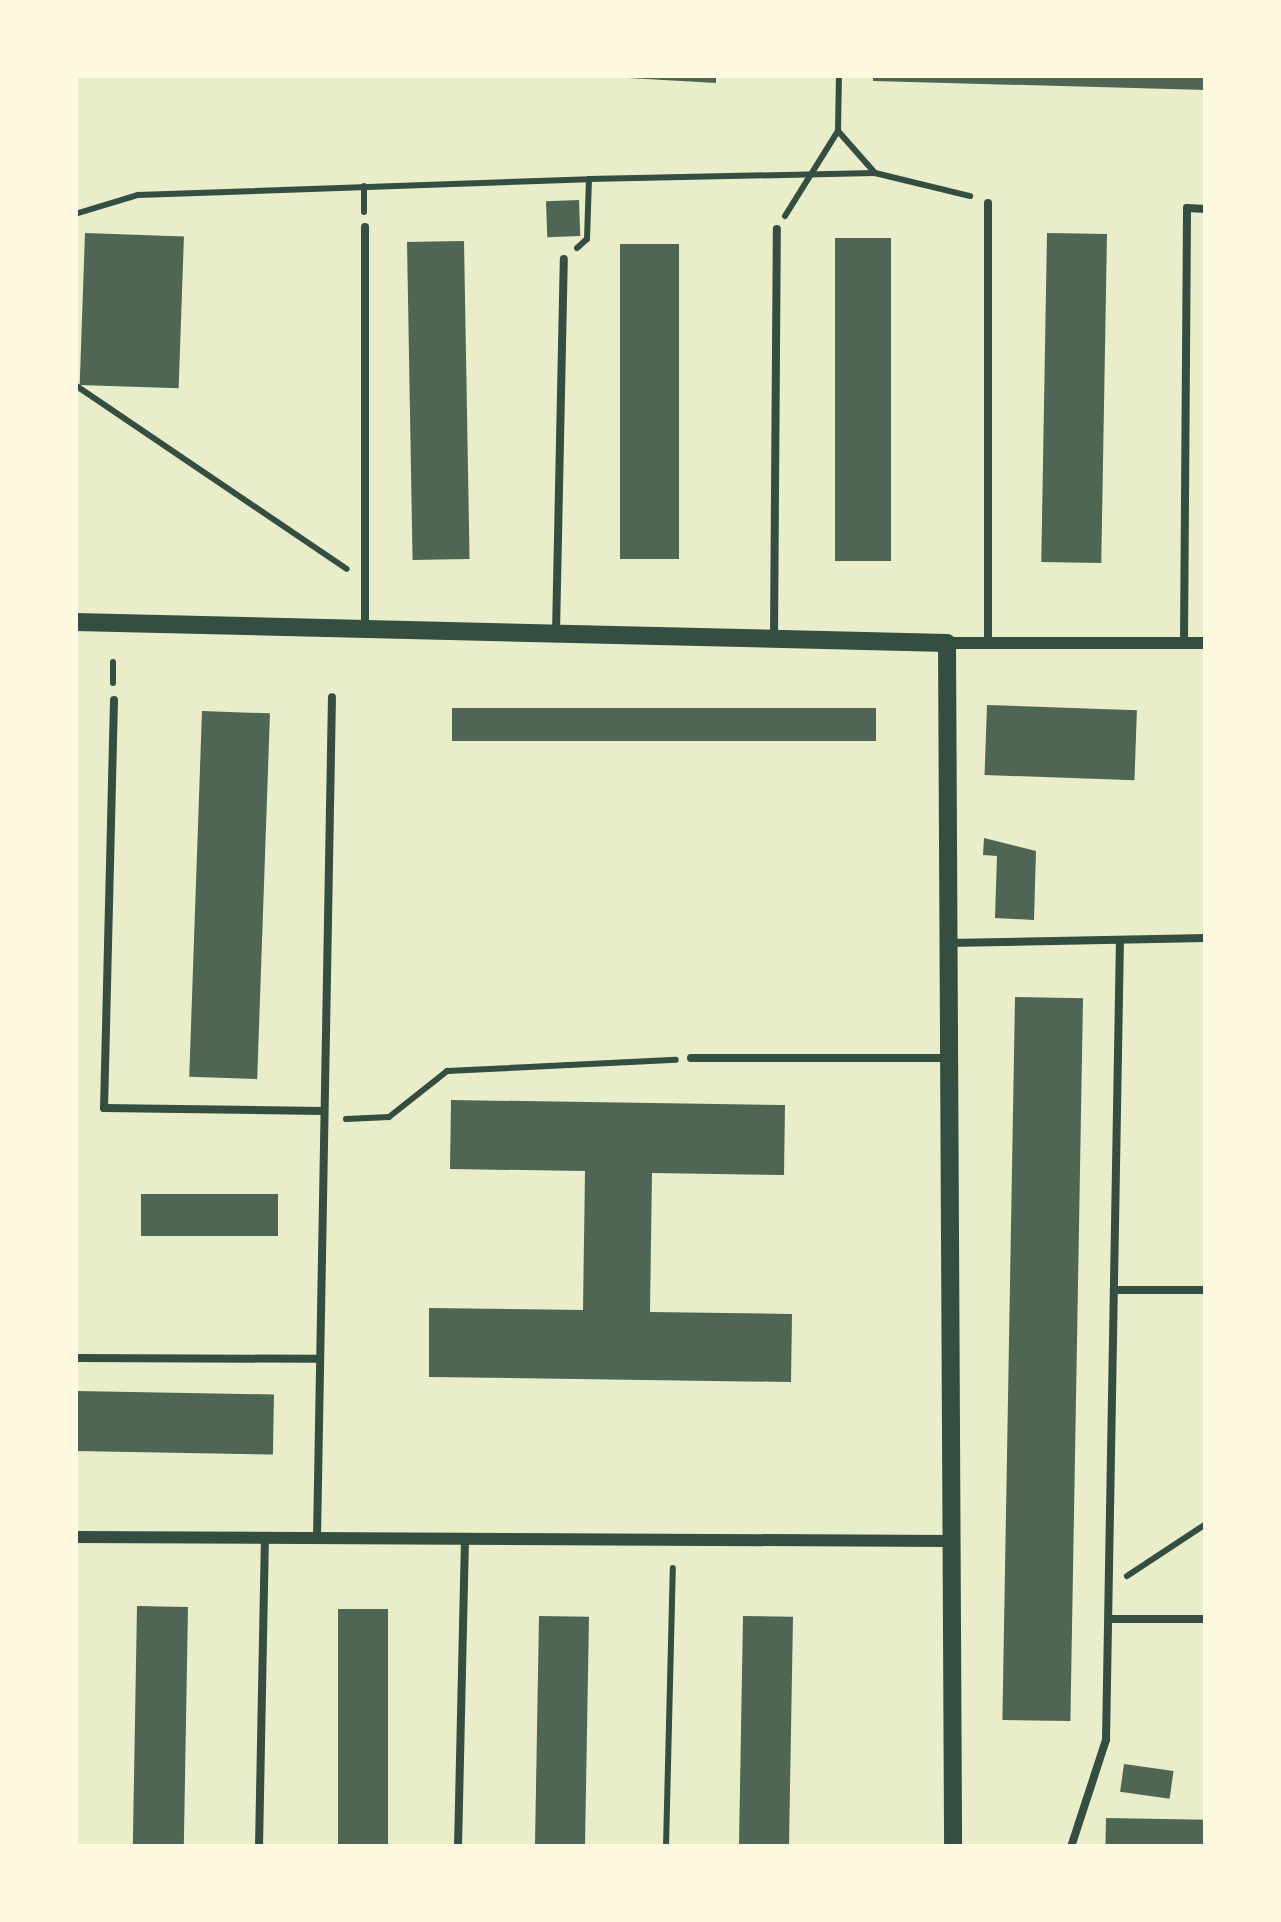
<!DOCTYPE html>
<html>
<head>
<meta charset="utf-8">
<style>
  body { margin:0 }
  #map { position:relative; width:1281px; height:1922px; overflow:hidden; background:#e9edc9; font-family:"DejaVu Sans",sans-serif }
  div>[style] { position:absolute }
  .building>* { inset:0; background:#4f6655; transform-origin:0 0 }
  .path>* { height:6px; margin:-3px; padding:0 3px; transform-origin:3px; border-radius:3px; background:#344e41 }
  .service>* { height:8px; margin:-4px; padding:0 4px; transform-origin:4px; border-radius:4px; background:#344e41 }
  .minor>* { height:12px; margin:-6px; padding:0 6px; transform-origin:6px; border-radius:6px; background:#344e41 }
  .tertiary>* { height:18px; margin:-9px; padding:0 9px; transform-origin:9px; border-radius:9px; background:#344e41 }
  span { translate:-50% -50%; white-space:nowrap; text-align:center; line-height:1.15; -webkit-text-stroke:9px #fefae0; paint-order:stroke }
  .frame { position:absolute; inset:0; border:78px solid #fefae0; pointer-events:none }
</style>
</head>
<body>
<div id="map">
  <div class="building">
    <i style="clip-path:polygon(576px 75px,716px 75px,716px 83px)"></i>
    <i style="clip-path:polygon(873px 75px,1206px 75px,1206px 90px,873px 81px)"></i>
    <i style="left:579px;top:200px;width:36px;height:33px;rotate:88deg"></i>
    <i style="left:85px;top:233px;width:99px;height:152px;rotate:2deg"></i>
    <i style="left:1047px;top:233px;width:60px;height:329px;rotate:1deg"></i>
    <i style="left:835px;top:238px;width:56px;height:323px"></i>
    <i style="left:464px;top:241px;width:318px;height:57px;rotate:89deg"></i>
    <i style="left:620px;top:244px;width:59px;height:315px"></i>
    <i style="left:987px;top:705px;width:150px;height:70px;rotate:2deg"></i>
    <i style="left:452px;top:708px;width:424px;height:33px"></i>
    <i style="left:202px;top:711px;width:68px;height:366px;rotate:2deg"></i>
    <i style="clip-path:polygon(984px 838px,1036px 851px,1034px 920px,995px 918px,997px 856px,983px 855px)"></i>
    <i style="left:1015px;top:997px;width:68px;height:723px;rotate:1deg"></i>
    <i style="clip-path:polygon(451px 1100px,785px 1105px,784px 1175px,652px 1173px,650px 1312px,792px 1314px,791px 1382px,429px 1377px,429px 1308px,583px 1310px,585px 1171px,450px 1169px)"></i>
    <i style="left:141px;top:1194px;width:137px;height:42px"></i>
    <i style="left:75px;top:1391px;width:199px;height:60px;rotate:1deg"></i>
    <i style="left:137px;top:1606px;width:51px;height:240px;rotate:1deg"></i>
    <i style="left:338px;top:1609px;width:50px;height:238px"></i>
    <i style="left:539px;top:1616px;width:50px;height:231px;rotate:1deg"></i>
    <i style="left:743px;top:1616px;width:50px;height:231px;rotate:1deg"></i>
    <i style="left:1124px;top:1764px;width:50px;height:28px;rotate:8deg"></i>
    <i style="left:1106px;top:1818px;width:100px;height:29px;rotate:1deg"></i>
  </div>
  <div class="path">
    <i style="left:838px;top:131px;width:56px;rotate:48.6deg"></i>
    <i style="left:364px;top:186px;width:26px;rotate:90deg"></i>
    <i style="left:75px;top:214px;width:66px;rotate:-16.8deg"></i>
    <i style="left:138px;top:195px;width:451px;rotate:-2deg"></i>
    <i style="left:589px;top:179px;width:286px;rotate:-1.2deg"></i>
    <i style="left:875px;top:173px;width:98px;rotate:13.6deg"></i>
    <i style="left:785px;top:216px;width:100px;rotate:-58.1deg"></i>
    <i style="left:838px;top:131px;width:56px;rotate:-89deg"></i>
    <i style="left:577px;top:248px;width:13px;rotate:-42deg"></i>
    <i style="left:587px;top:239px;width:60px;rotate:-88.1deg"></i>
    <i style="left:75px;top:385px;width:328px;rotate:34.1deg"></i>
    <i style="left:113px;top:662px;width:21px;rotate:90deg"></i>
    <i style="left:346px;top:1119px;width:43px;rotate:-2.7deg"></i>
    <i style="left:389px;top:1117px;width:74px;rotate:-38.4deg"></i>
    <i style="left:447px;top:1071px;width:229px;rotate:-2.8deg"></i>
    <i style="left:1127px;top:1576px;width:95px;rotate:-33.4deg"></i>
    <i style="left:666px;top:1847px;width:279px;rotate:-88.6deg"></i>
  </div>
  <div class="service">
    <i style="left:365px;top:227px;width:400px;rotate:90deg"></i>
    <i style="left:556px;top:632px;width:373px;rotate:-88.8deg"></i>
    <i style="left:774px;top:637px;width:408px;rotate:-89.6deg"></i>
    <i style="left:988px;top:642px;width:439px;rotate:-90deg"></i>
    <i style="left:1184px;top:643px;width:435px;rotate:-89.6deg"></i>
    <i style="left:1187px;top:208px;width:19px;rotate:3deg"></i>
    <i style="left:114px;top:700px;width:408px;rotate:91.4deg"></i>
    <i style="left:104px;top:1108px;width:219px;rotate:0.8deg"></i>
    <i style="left:948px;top:943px;width:258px;rotate:-1.1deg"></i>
    <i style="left:691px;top:1058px;width:256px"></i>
    <i style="left:1119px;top:1290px;width:87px"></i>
    <i style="left:75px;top:1358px;width:243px;rotate:0.2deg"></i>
    <i style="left:317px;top:1538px;width:841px;rotate:-88.98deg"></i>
    <i style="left:1112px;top:1619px;width:94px"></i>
    <i style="left:259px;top:1847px;width:308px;rotate:-88.9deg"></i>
    <i style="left:458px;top:1847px;width:307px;rotate:-88.7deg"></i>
    <i style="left:1071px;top:1847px;width:113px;rotate:-71.9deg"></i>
    <i style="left:1106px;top:1740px;width:799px;rotate:-89deg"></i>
  </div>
  <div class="minor">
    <i style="left:947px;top:643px;width:259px"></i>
    <i style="left:75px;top:1537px;width:875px;rotate:0.26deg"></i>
  </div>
  <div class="tertiary">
    <i style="left:75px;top:622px;width:872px;rotate:1.38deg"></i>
    <i style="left:947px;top:643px;width:1204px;rotate:89.71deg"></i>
  </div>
  <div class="frame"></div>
</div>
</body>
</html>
